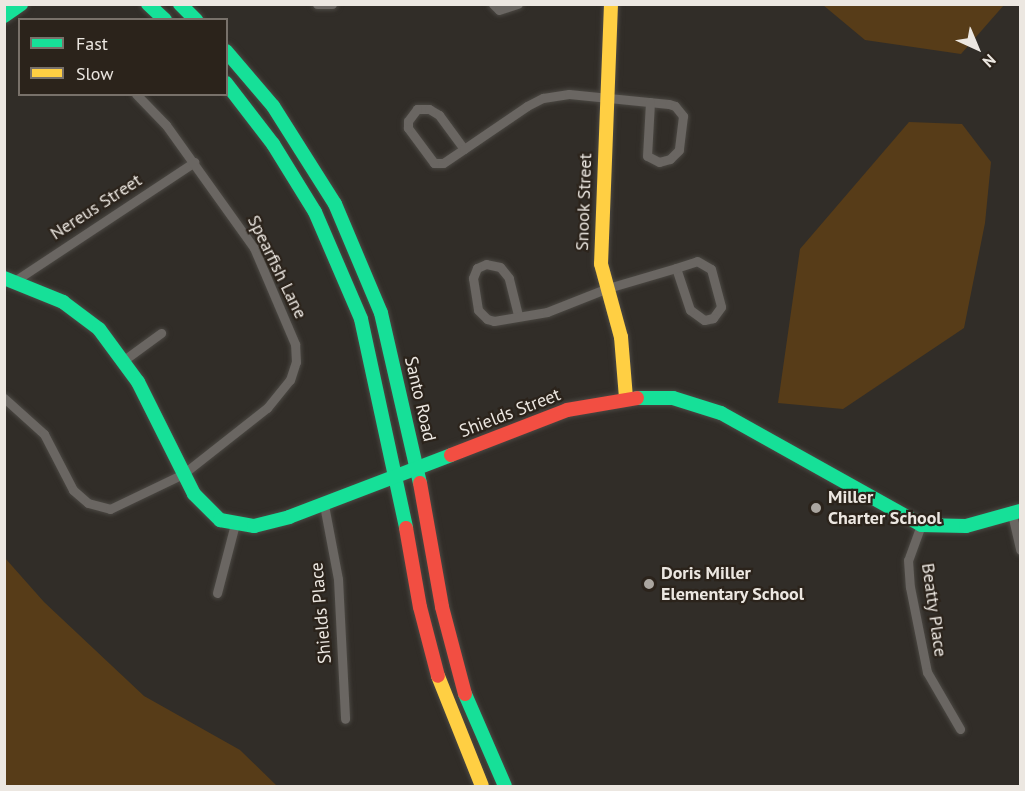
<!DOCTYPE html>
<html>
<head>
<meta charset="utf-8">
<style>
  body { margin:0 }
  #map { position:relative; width:1025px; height:791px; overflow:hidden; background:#312d28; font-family:"PT Sans",sans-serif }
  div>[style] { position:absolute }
  .green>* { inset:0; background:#573c18 }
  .roads { filter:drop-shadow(0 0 2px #4b4843) drop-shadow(0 0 2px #4b4843) }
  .street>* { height:9px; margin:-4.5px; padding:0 4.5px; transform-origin:4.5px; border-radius:4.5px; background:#6a6662 }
  .fast>* { height:14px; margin:-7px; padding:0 7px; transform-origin:7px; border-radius:7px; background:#16e098 }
  .slow>* { height:14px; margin:-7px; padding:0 7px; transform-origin:7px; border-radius:7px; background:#ffcf43 }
  .jam>* { height:14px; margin:-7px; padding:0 7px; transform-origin:7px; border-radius:7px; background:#f24e42 }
  .dots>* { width:16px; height:16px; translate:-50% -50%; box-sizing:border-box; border:3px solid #2b231b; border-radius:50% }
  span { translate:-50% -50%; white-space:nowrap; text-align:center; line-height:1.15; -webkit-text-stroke:4.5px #2b231b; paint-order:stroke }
  .street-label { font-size:18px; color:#ece7e1 }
  .poi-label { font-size:18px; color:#ece7e1; font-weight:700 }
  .left { translate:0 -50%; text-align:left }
  .frame { position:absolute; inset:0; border:6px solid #ece7e1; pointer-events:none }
  .legend { position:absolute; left:18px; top:18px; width:210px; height:78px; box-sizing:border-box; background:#2b231b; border:2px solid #78716a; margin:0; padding:8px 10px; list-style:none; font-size:18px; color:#ece7e1 }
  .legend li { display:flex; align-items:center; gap:12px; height:30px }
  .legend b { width:30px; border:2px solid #78716a }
  .north { position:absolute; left:947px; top:18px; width:60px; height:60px; -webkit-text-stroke:4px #2b231b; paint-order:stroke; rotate:136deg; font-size:16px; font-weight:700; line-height:24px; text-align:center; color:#ece7e1 }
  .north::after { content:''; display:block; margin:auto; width:21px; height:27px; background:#ece7e1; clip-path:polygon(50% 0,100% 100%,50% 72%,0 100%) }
</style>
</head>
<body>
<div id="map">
  <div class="green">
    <i style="clip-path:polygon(823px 5px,1004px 5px,961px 54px,865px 40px)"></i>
    <i style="clip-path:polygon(909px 122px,962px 124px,991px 162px,985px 223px,964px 328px,843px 409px,778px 403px,800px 249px)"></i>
    <i style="clip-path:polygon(5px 558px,44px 602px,144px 696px,240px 750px,277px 786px,5px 786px)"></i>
  </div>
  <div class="roads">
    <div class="street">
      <i style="left:317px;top:4px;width:15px"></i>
      <i style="left:493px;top:4px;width:8px;rotate:45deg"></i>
      <i style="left:499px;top:10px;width:20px;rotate:-18deg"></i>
      <i style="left:417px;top:109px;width:12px"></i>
      <i style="left:429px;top:109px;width:12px;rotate:31deg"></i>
      <i style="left:439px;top:115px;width:42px;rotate:53.7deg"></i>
      <i style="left:464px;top:149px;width:25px;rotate:146deg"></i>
      <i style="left:443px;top:163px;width:9px;rotate:180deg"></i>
      <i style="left:434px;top:163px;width:44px;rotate:-126.6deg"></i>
      <i style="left:408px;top:128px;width:7px;rotate:-90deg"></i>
      <i style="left:408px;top:121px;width:15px;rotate:-53deg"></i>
      <i style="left:464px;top:149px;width:76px;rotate:-34.3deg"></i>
      <i style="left:527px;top:106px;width:18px;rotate:-27deg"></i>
      <i style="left:543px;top:98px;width:26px;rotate:-9deg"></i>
      <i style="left:569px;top:94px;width:100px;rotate:5.7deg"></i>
      <i style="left:669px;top:104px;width:6px;rotate:18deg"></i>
      <i style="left:675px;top:106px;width:13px;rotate:51deg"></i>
      <i style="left:683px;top:116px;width:34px;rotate:97deg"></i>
      <i style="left:679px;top:150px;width:13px;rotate:135deg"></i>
      <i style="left:670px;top:159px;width:11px;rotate:165deg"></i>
      <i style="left:659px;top:162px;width:13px;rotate:-153deg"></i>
      <i style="left:647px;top:156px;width:54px;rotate:-86.8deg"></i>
      <i style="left:697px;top:261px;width:16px;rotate:30deg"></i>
      <i style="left:711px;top:269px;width:39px;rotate:75deg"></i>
      <i style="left:721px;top:307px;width:14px;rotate:126deg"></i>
      <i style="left:713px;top:318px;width:9px;rotate:167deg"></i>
      <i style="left:704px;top:320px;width:17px;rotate:-144deg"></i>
      <i style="left:690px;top:310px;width:44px;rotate:-108.4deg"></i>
      <i style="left:676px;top:268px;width:22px;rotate:-18deg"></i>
      <i style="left:16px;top:280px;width:214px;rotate:-33.5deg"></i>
      <i style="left:518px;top:315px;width:38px;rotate:-104deg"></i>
      <i style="left:509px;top:278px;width:14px;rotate:-129deg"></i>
      <i style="left:500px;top:267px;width:14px;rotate:-168deg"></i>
      <i style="left:486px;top:264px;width:10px;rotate:156deg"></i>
      <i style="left:477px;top:268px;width:11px;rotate:112deg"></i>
      <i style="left:473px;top:278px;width:32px;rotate:81deg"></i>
      <i style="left:478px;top:310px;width:13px;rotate:45deg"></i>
      <i style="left:487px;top:319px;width:7px;rotate:16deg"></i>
      <i style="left:494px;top:321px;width:54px;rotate:-9.6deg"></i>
      <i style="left:547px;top:312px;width:66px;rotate:-21.5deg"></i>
      <i style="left:608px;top:288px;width:71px;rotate:-16.4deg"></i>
      <i style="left:124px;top:360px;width:46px;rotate:-36.1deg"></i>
      <i style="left:4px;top:398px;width:54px;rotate:42deg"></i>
      <i style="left:44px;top:434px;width:63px;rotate:62.6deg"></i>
      <i style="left:73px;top:490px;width:20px;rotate:41deg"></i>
      <i style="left:88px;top:503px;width:23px;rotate:15deg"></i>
      <i style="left:110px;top:509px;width:81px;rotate:-25.6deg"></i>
      <i style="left:183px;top:474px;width:107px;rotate:-38.2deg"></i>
      <i style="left:267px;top:408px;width:36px;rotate:-51deg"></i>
      <i style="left:290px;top:380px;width:19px;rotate:-72deg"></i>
      <i style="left:296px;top:362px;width:18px;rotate:-93deg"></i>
      <i style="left:295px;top:344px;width:104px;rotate:-113.1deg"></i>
      <i style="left:254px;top:248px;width:151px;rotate:-125.6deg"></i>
      <i style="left:166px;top:125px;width:43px;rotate:-134.1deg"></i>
      <i style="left:324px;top:505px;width:75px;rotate:79.3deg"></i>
      <i style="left:338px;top:579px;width:140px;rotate:87.1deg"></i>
      <i style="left:1012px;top:514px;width:37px;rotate:77deg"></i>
      <i style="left:921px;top:525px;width:37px;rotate:110deg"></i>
      <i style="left:908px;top:560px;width:27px;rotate:86deg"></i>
      <i style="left:910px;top:587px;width:87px;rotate:78.7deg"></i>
      <i style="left:927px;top:672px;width:66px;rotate:59.9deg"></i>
      <i style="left:217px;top:593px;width:71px;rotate:-75.4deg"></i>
    </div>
    <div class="fast">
      <i style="left:148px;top:4px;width:23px;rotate:43deg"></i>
      <i style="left:180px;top:4px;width:23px;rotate:45deg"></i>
      <i style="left:4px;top:16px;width:21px;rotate:-35deg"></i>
      <i style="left:226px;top:51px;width:72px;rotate:49.5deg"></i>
      <i style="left:273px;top:106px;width:116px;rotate:57.7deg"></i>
      <i style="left:335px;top:204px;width:118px;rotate:67.1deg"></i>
      <i style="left:381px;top:313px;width:174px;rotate:77.1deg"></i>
      <i style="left:226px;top:83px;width:77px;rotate:52.4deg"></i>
      <i style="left:273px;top:144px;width:80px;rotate:58.3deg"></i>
      <i style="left:315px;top:212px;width:116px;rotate:66.7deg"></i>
      <i style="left:361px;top:319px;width:214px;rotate:77.8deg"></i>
      <i style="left:4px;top:278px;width:64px;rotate:22.1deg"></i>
      <i style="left:63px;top:302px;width:45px;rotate:36.9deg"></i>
      <i style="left:99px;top:329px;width:66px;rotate:53.7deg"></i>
      <i style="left:138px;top:382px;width:125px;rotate:63.4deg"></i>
      <i style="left:194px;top:494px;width:37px;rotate:45deg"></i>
      <i style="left:220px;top:520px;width:35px;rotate:10deg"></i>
      <i style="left:254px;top:526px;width:36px;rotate:-14deg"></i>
      <i style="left:289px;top:517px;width:173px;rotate:-20.9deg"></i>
      <i style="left:637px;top:398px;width:36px"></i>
      <i style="left:673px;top:398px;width:50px;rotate:17.4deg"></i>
      <i style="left:721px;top:413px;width:229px;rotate:29.2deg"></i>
      <i style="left:921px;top:525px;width:45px;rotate:1.3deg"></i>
      <i style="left:966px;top:526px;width:56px;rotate:-15.5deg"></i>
      <i style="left:465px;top:694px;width:100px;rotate:66.5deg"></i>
    </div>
    <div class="slow">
      <i style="left:611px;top:4px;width:260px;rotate:92.2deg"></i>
      <i style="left:601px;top:264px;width:76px;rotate:74.7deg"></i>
      <i style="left:621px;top:337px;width:61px;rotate:85.3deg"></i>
      <i style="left:438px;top:676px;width:118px;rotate:68.2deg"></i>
    </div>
    <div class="jam">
      <i style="left:451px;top:455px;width:124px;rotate:-21.2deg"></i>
      <i style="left:567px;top:410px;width:71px;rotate:-9.7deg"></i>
      <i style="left:420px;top:483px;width:126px;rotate:79.9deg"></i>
      <i style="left:442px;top:607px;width:90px;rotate:75.2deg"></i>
      <i style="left:406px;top:528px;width:80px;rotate:80deg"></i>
      <i style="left:420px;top:607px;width:71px;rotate:75.4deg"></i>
    </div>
  </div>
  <div class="dots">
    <i style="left:816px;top:508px;background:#aba6a0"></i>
    <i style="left:649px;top:584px;background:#aba6a0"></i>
  </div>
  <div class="street-label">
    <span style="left:584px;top:202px;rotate:-88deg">Snook Street</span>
    <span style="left:96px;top:207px;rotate:-33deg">Nereus Street</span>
    <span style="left:277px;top:267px;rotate:64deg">Spearfish Lane</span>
    <span style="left:420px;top:399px;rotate:77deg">Santo Road</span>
    <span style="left:510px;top:413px;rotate:-21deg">Shields Street</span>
    <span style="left:934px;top:610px;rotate:82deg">Beatty Place</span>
    <span style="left:321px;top:613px;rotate:-95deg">Shields Place</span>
  </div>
  <div class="poi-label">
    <span class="left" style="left:828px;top:508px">Miller<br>Charter School</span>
    <span class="left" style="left:661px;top:584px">Doris Miller<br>Elementary School</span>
  </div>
  <div class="frame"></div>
  <ul class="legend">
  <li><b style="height:8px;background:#16e098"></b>Fast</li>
  <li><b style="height:8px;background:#ffcf43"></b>Slow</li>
  </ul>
  <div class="north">N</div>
</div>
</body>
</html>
